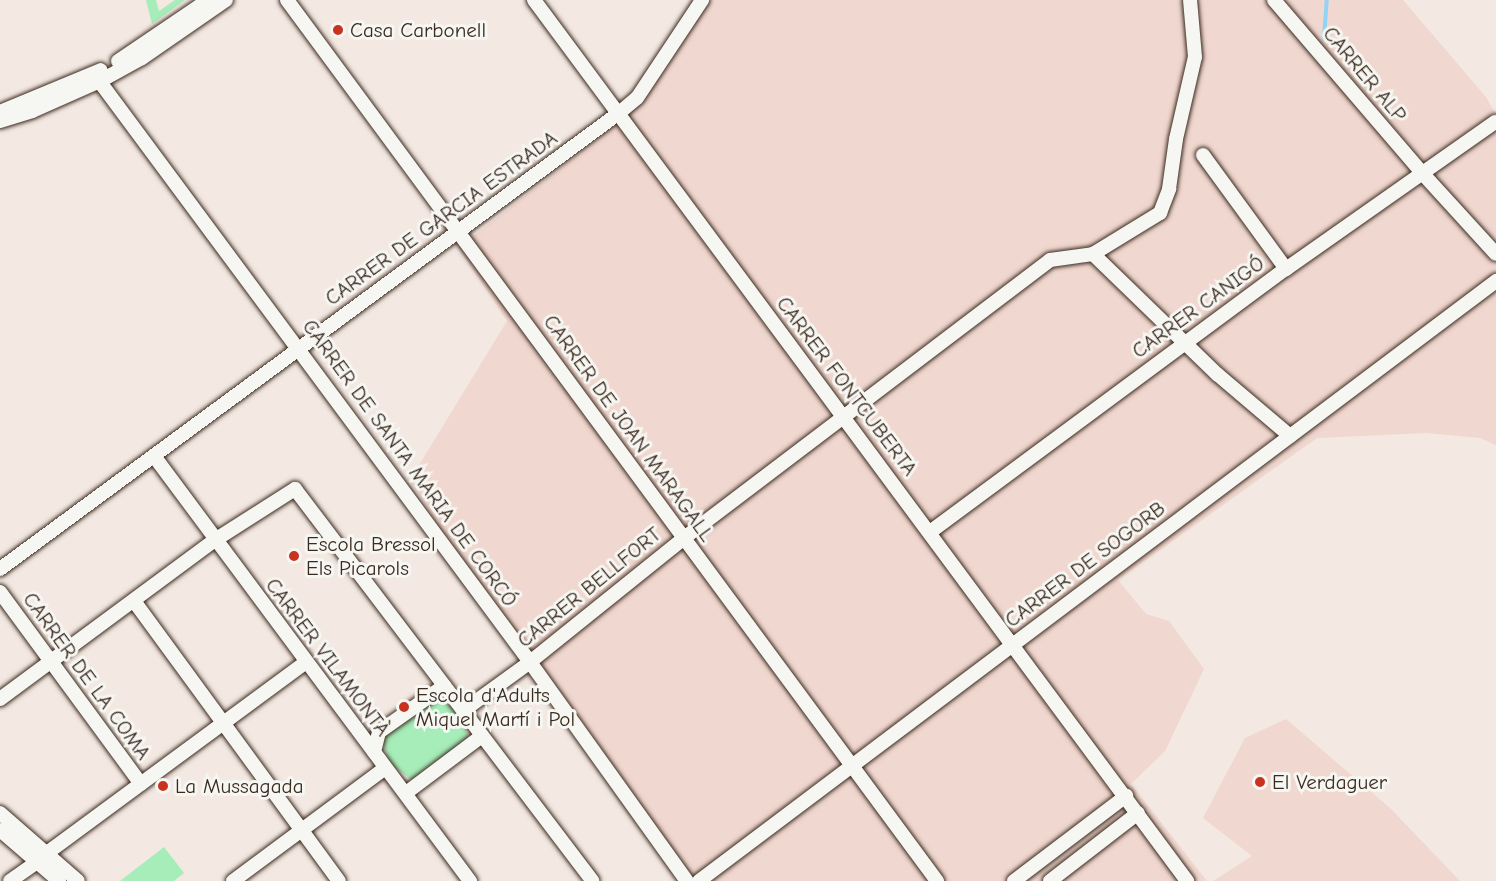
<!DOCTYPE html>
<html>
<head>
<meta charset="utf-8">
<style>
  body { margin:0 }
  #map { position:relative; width:1496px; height:881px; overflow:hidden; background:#f3e8e2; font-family:"Comic Neue",sans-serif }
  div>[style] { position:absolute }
  .built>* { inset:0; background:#f0d7cf }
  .green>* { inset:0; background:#a6edba }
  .stream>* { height:4px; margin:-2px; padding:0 2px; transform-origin:2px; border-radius:2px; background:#92d4f4 }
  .roads { filter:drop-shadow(0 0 2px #3b2a1e) drop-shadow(0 0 2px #3b2a1e) }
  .minor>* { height:14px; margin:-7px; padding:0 7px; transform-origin:7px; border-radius:7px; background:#f6f6f2 }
  .dots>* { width:16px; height:16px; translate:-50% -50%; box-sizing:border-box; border:3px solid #f6f6f2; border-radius:50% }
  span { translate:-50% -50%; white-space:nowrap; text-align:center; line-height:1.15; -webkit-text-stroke:6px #f6f6f2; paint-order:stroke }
  .poi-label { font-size:21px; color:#3b2a1e }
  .left { translate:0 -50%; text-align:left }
  .street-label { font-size:21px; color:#3b2a1e }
</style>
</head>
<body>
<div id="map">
  <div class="built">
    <i style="clip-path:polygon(707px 0,1403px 0,1486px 97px,1496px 115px,1496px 445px,1480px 438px,1426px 433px,1317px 438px,1118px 580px,1146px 614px,1169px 621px,1204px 669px,1165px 751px,1131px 784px,1207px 881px,691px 881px,434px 536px,434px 519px,410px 480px,507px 321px,458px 248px,613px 127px,642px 100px)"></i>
    <i style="clip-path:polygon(1286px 719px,1390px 808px,1460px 881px,1213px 881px,1252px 856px,1203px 818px,1245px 738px)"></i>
  </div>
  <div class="green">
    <i style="clip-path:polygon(146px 0,156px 0,159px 11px,175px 0,185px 0,152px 24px)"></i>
    <i style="clip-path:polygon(436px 696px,460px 714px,469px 739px,412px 780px,390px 764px,381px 737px)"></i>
    <i style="clip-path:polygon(164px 847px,184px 873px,174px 881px,120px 881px)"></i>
  </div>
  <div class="stream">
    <i style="left:1324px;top:39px;width:39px;rotate:-86deg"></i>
  </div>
  <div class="roads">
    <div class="minor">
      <i style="left:287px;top:0;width:1095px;rotate:53.58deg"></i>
      <i style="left:534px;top:0;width:1097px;rotate:53.45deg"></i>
      <i style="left:1274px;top:0;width:229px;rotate:49.4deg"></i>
      <i style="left:1423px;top:174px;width:108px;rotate:47.6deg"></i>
      <i style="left:118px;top:61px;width:109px;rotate:-34.1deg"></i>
      <i style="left:94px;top:74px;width:732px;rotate:53.44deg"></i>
      <i style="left:530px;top:662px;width:269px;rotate:54.4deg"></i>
      <i style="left:0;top:112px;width:109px;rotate:-22.6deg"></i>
      <i style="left:0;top:121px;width:34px;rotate:-17deg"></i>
      <i style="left:32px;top:111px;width:74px;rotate:-23.8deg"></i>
      <i style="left:100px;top:81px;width:48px;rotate:-28.7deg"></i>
      <i style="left:142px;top:58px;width:102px;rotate:-34.6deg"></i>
      <i style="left:1203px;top:155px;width:141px;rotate:53.9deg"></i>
      <i style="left:1093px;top:254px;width:173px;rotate:44.1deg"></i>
      <i style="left:1217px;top:374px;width:96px;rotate:40.3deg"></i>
      <i style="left:154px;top:456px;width:530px;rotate:53.37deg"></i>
      <i style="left:930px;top:532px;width:443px;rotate:-36.5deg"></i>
      <i style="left:1286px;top:269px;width:256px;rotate:-35.1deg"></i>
      <i style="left:0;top:569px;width:769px;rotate:-36.38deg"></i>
      <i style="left:619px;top:113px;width:23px;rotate:-40deg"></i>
      <i style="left:637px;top:98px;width:118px;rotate:-56.4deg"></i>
      <i style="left:0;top:592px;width:238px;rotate:53.7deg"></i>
      <i style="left:134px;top:601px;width:347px;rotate:53.8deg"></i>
      <i style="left:0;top:699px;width:267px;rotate:-36.5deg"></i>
      <i style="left:215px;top:540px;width:95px;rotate:-32.5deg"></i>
      <i style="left:295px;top:489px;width:492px;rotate:52.8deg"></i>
      <i style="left:464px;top:710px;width:82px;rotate:-36deg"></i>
      <i style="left:530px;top:662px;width:198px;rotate:-38.8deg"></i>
      <i style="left:684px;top:538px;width:460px;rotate:-37.2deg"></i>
      <i style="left:1050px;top:260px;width:43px;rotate:-7.9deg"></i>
      <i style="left:1093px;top:254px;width:79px;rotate:-31.5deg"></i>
      <i style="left:1160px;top:213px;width:26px;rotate:-69deg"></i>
      <i style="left:1169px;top:189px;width:50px;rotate:-82deg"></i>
      <i style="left:1176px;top:139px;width:84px;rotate:-77deg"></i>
      <i style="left:1195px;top:57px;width:57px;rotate:-95deg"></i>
      <i style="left:374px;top:752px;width:21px;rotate:-76deg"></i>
      <i style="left:379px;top:732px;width:80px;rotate:-35.3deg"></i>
      <i style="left:406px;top:793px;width:95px;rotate:-36.9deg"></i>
      <i style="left:0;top:813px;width:103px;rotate:41.1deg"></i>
      <i style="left:0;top:830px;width:78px;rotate:40.8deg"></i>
      <i style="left:47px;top:853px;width:320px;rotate:-36.4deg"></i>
      <i style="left:10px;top:881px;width:33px;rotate:-35deg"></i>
      <i style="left:233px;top:881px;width:189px;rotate:-36.6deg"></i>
      <i style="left:699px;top:881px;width:998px;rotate:-36.97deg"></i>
      <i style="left:1014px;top:881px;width:141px;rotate:-37.2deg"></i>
      <i style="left:1050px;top:881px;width:111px;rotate:-37.7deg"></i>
    </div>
  </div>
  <div class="dots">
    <i style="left:338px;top:30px;background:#c8321e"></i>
    <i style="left:294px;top:556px;background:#c8321e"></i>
    <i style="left:404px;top:707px;background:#c8321e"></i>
    <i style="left:1260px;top:782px;background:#c8321e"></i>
    <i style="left:163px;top:786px;background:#c8321e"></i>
  </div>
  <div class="poi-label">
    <span class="left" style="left:350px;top:30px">Casa Carbonell</span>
    <span class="left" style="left:306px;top:556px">Escola Bressol<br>Els Picarols</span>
    <span class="left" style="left:416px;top:707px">Escola d'Adults<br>Miquel Martí i Pol</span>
    <span class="left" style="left:1272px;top:782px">El Verdaguer</span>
    <span class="left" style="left:175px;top:786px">La Mussagada</span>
  </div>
  <div class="street-label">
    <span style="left:1365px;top:74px;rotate:50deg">CARRER ALP</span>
    <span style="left:441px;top:218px;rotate:-36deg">CARRER DE GARCIA ESTRADA</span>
    <span style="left:1198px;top:307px;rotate:-36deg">CARRER CANIGÓ</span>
    <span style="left:847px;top:386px;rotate:53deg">CARRER FONTCUBERTA</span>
    <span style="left:629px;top:428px;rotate:54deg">CARRER DE JOAN MARAGALL</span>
    <span style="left:410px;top:463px;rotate:54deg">CARRER DE SANTA MARIA DE CORCÓ</span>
    <span style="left:1085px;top:564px;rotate:-37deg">CARRER DE SOGORB</span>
    <span style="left:589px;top:587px;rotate:-39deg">CARRER BELLFORT</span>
    <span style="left:328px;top:657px;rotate:53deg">CARRER VILAMONTÀ</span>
    <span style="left:87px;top:676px;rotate:54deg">CARRER DE LA COMA</span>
  </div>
</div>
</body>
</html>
